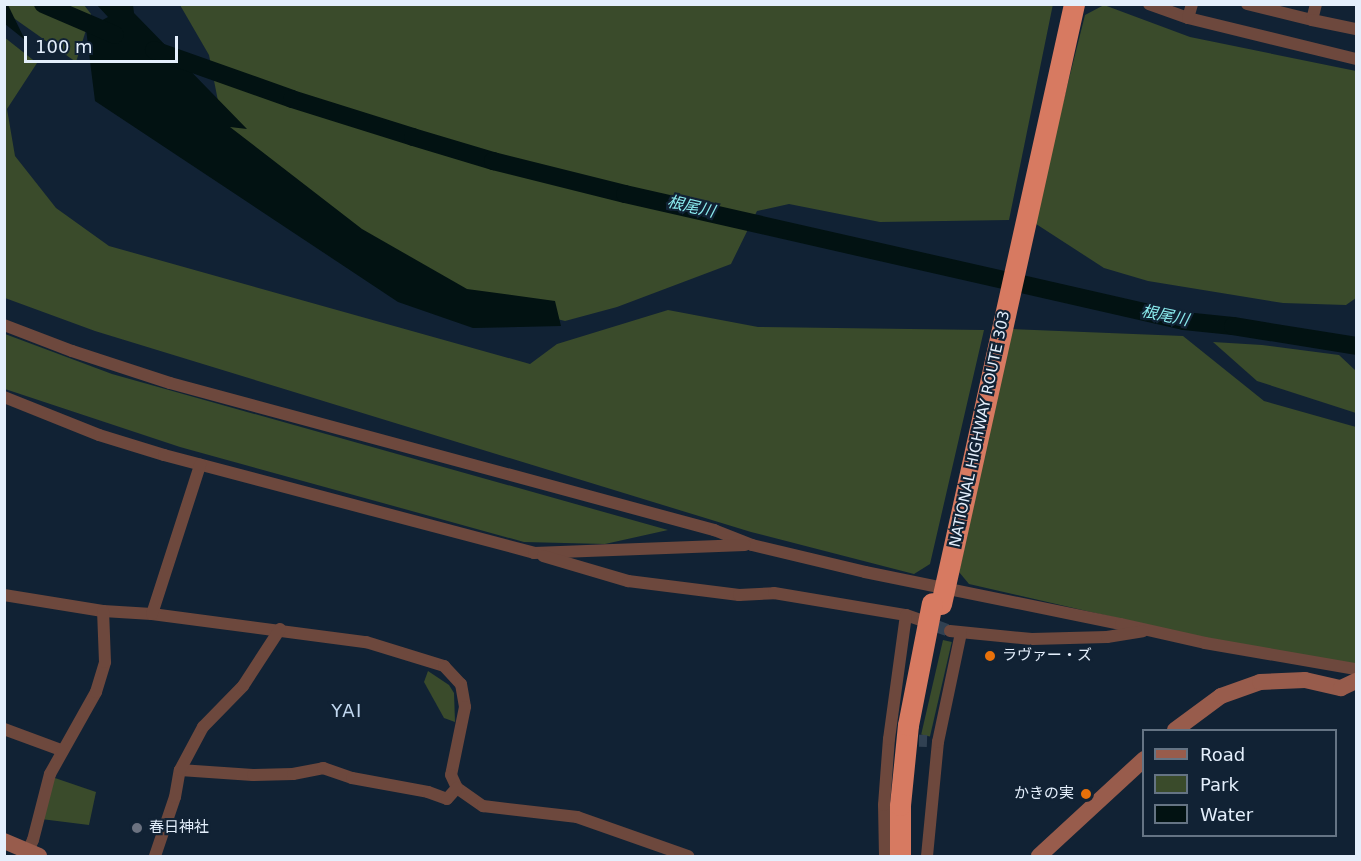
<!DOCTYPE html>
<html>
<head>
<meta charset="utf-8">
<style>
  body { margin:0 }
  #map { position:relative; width:1361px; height:861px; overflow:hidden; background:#112234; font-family:"DejaVu Sans","Noto Sans JP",sans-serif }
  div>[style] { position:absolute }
  .green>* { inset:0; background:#3a4b2b; transform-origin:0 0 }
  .water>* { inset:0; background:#021212 }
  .river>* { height:18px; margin:-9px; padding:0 9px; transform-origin:9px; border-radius:9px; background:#021212 }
  .street-tunnel>* { height:12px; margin-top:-6px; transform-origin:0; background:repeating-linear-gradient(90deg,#314152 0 12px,transparent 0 18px) }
  .street>* { height:12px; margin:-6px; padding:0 6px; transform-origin:6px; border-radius:6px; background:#6d483d }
  .secondary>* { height:16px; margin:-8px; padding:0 8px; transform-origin:8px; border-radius:8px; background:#985c4c }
  .highway>* { height:21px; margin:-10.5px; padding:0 10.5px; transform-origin:10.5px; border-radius:10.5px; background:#d77a61 }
  .highway-bridge>* { height:21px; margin:-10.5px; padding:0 10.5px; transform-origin:10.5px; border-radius:10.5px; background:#d77a61 }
  .dots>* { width:16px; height:16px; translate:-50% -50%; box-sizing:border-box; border:3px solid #112234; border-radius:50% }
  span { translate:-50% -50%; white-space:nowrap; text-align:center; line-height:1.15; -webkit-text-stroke:4.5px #112234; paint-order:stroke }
  .street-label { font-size:15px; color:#e4effc }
  .poi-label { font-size:15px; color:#e4effc }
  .left { translate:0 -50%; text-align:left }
  .right { translate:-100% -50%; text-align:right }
  .water-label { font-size:16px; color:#8bebee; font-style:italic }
  .quarter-label { font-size:18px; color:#c2d8f0; letter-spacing:1.5px }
  .frame { position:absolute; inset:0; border:6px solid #e4effc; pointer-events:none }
  .legend { position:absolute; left:1142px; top:729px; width:195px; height:108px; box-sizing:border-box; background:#112234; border:2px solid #657484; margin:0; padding:8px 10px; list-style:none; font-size:18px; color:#e4effc }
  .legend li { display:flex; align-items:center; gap:12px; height:30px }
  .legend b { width:30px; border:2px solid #657484 }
  .scale { position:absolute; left:24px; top:36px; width:154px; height:27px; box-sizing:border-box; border:3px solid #e4effc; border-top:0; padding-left:8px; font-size:18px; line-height:21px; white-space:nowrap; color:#e4effc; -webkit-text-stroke:4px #112234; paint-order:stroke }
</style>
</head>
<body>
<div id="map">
  <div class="green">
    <i style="clip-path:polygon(1053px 4px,1009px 220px,880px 222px,789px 204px,757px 211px,731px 264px,617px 307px,565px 321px,443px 291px,227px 147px,209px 55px,180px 5px)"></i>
    <i style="clip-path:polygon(5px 5px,84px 5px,91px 14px,76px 62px,5px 12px)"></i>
    <i style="clip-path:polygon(1104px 5px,1190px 37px,1356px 71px,1356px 298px,1346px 305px,1283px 303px,1148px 281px,1104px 268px,1033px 222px,1085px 15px)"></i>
    <i style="clip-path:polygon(4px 37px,37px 63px,7px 109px,15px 156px,56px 208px,109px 246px,530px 364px,557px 344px,668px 310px,758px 327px,984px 330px,930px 564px,914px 574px,751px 532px,95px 331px,5px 298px)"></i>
    <i style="clip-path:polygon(1012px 329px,1183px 336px,1264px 401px,1356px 427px,1356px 666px,1221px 642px,969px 584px,959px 572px)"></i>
    <i style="clip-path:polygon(5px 334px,112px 374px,668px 530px,605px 544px,524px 542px,180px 447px,5px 389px)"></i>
    <i style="clip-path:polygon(1213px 342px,1262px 345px,1339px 355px,1356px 371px,1356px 413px,1257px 381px)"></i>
    <i style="left:943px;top:640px;width:9px;height:97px;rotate:13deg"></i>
    <i style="clip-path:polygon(428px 671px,449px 685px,454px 693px,455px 722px,444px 718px,424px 682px)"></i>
    <i style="clip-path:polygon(52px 777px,96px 792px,89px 825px,41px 819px)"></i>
  </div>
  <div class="water">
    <i style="clip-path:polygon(4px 5px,8px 5px,25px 40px,5px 24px)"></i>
    <i style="clip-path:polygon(97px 5px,133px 5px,134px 13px,247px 129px,230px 127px,362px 229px,467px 289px,555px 301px,561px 326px,473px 328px,398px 302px,95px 101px,86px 29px,108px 17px)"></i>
  </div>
  <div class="river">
    <i style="left:43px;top:4px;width:78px;rotate:23.3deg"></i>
    <i style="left:154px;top:50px;width:146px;rotate:19.5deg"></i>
    <i style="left:292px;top:99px;width:127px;rotate:17.4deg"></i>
    <i style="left:413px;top:137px;width:84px;rotate:16.7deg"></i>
    <i style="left:493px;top:161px;width:136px;rotate:14deg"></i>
    <i style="left:625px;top:194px;width:573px;rotate:12.8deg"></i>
    <i style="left:1184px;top:321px;width:49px;rotate:5.8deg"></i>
    <i style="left:1233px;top:326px;width:125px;rotate:9.2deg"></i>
  </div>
  <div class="street-tunnel">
    <i style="left:936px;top:626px;width:15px;rotate:20deg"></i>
    <i style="left:901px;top:740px;width:26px;rotate:2deg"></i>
  </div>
  <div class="street">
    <i style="left:1149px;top:4px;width:41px;rotate:19.7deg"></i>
    <i style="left:1188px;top:18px;width:173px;rotate:13.7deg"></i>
    <i style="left:1247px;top:4px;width:67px;rotate:13.8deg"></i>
    <i style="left:1312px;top:20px;width:16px;rotate:-76deg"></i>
    <i style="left:1188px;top:18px;width:15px;rotate:-74deg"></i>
    <i style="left:1312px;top:20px;width:45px;rotate:11.6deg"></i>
    <i style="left:4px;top:325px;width:73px;rotate:20.9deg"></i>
    <i style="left:72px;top:351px;width:103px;rotate:18.1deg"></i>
    <i style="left:170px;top:383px;width:564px;rotate:15.12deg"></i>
    <i style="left:714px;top:530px;width:41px;rotate:21.5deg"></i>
    <i style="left:752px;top:545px;width:116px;rotate:13.4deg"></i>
    <i style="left:865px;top:572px;width:261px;rotate:11.5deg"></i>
    <i style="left:1121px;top:624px;width:86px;rotate:12.7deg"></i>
    <i style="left:1205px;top:643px;width:153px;rotate:9.8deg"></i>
    <i style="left:4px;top:397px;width:102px;rotate:21.8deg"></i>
    <i style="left:99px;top:435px;width:68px;rotate:17.1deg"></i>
    <i style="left:164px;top:455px;width:383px;rotate:14.8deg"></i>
    <i style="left:534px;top:553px;width:211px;rotate:-2.2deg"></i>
    <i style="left:543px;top:556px;width:89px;rotate:16.4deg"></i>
    <i style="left:628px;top:581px;width:112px;rotate:7.2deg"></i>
    <i style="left:739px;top:595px;width:35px;rotate:-3deg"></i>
    <i style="left:774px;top:593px;width:134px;rotate:9.5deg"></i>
    <i style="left:906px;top:615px;width:28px;rotate:19deg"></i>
    <i style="left:4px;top:595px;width:100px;rotate:9.2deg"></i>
    <i style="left:103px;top:611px;width:49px;rotate:3.5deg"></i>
    <i style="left:152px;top:614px;width:216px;rotate:7.5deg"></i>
    <i style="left:366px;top:642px;width:82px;rotate:17.1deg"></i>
    <i style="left:444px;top:666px;width:25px;rotate:47deg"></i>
    <i style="left:461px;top:684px;width:23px;rotate:80deg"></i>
    <i style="left:465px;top:707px;width:69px;rotate:101.6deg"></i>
    <i style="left:451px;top:775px;width:14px;rotate:65deg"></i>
    <i style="left:457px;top:788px;width:32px;rotate:35deg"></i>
    <i style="left:483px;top:806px;width:95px;rotate:6.7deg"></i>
    <i style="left:577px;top:817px;width:118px;rotate:19.4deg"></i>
    <i style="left:152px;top:614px;width:157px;rotate:-72.1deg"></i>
    <i style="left:950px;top:631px;width:82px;rotate:5.6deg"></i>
    <i style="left:1032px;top:639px;width:75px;rotate:-1.5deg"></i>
    <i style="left:1107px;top:637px;width:36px;rotate:-9deg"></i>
    <i style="left:4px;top:729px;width:61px;rotate:20.2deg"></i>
    <i style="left:180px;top:770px;width:73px;rotate:3.9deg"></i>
    <i style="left:253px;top:775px;width:40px;rotate:-1.4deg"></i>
    <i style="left:293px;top:774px;width:31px;rotate:-11deg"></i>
    <i style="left:323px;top:768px;width:31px;rotate:19deg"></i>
    <i style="left:352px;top:778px;width:77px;rotate:10.4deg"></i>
    <i style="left:428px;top:792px;width:20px;rotate:20deg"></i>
    <i style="left:447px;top:799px;width:15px;rotate:-48deg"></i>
    <i style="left:28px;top:851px;width:12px;rotate:-66deg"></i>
    <i style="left:33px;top:840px;width:68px;rotate:-75.6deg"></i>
    <i style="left:50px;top:774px;width:94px;rotate:-60.7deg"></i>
    <i style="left:96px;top:692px;width:31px;rotate:-73deg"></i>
    <i style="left:105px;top:662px;width:51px;rotate:-92.2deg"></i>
    <i style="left:155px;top:856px;width:62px;rotate:-71.3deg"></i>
    <i style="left:175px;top:797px;width:27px;rotate:-80deg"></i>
    <i style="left:180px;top:770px;width:49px;rotate:-61.9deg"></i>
    <i style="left:203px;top:727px;width:57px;rotate:-45.7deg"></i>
    <i style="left:243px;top:686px;width:68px;rotate:-57deg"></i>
    <i style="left:885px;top:856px;width:51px;rotate:-91.1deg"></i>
    <i style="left:884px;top:805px;width:66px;rotate:-85.7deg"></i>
    <i style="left:889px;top:739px;width:125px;rotate:-82.2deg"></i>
    <i style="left:927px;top:856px;width:115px;rotate:-84.5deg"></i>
    <i style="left:938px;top:742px;width:111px;rotate:-78.1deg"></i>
  </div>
  <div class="secondary">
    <i style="left:1175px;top:730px;width:57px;rotate:-36.5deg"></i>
    <i style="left:1221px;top:696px;width:41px;rotate:-19.7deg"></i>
    <i style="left:1260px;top:682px;width:45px;rotate:-2.5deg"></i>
    <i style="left:1305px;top:680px;width:37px;rotate:13deg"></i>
    <i style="left:1341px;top:688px;width:17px;rotate:-25deg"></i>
    <i style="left:4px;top:841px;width:38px;rotate:23deg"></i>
    <i style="left:1039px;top:856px;width:143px;rotate:-42.7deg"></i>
  </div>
  <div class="highway">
    <i style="left:941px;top:604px;width:615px;rotate:-77.5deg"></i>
  </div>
  <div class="highway-bridge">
    <i style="left:900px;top:856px;width:51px;rotate:-90deg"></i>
    <i style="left:900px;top:805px;width:80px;rotate:-84.3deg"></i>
    <i style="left:908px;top:725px;width:124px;rotate:-78.9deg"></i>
  </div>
  <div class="dots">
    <i style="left:990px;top:656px;background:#e8710a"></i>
    <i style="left:1086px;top:794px;background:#e8710a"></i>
    <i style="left:137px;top:828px;background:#6b7280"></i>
  </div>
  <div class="street-label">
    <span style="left:980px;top:429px;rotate:-78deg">NATIONAL HIGHWAY ROUTE 303</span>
  </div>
  <div class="poi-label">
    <span class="left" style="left:1002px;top:656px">ラヴァー・ズ</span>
    <span class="right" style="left:1074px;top:794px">かきの実</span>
    <span class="left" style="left:149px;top:828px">春日神社</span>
  </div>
  <div class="water-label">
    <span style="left:691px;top:207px;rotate:13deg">根尾川</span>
    <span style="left:1165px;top:316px;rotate:12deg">根尾川</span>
  </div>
  <div class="quarter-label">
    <span style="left:347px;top:711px">YAI</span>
  </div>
  <div class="frame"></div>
  <ul class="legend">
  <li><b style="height:8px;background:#985c4c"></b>Road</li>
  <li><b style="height:16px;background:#3a4b2b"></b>Park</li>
  <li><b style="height:16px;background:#021212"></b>Water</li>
  </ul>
  <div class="scale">100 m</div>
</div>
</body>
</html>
